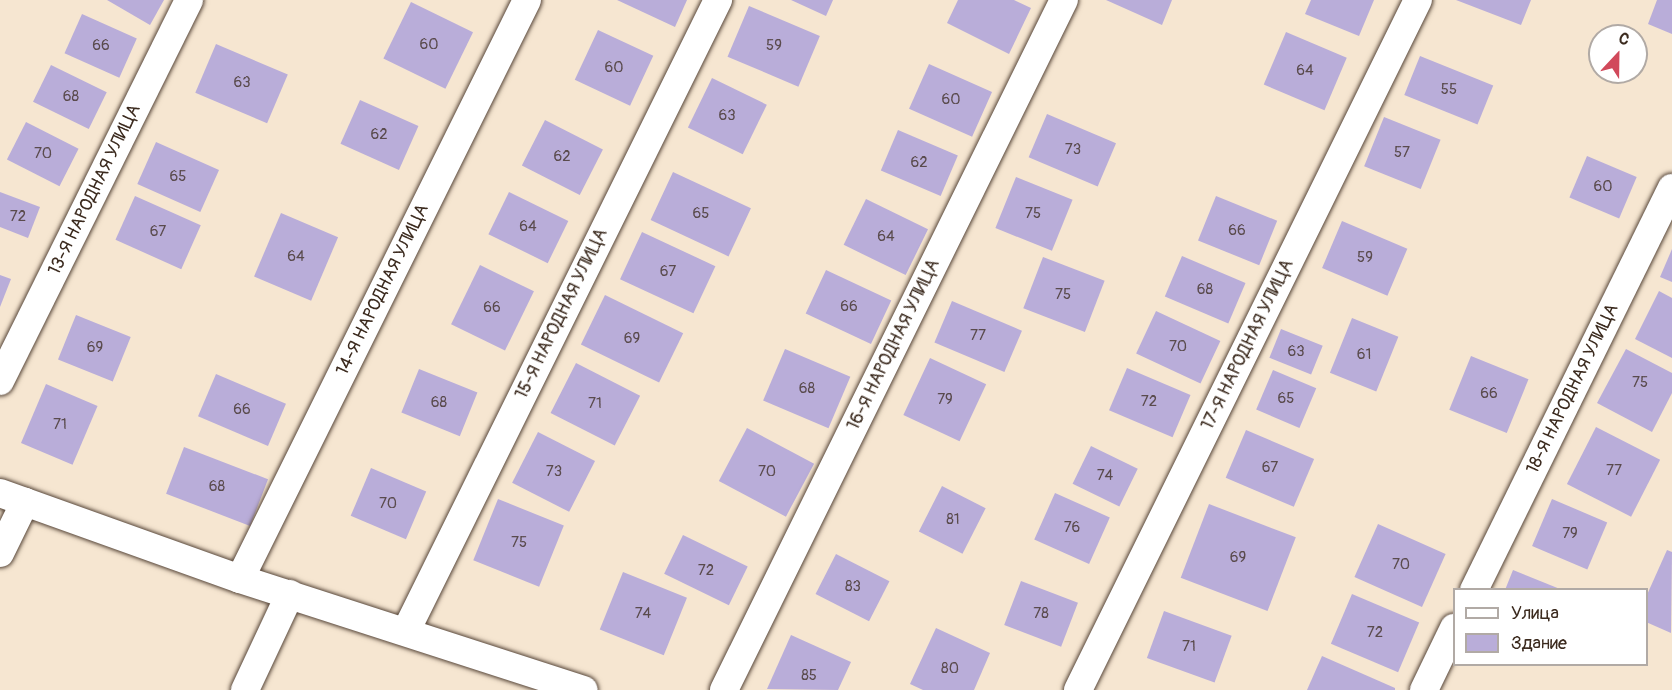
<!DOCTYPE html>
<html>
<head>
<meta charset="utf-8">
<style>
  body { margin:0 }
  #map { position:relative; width:1672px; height:690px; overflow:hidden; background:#f6e6d1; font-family:Pangolin,sans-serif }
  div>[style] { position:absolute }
  .building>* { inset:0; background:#b9add9; transform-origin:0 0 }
  .roads { filter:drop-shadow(0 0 2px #574639) drop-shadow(0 0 2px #574639) }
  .minor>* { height:28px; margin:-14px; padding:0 14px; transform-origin:14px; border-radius:14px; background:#fff }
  span { translate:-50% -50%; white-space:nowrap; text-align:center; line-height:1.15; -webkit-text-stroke:4.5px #fff; paint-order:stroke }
  .number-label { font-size:15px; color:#5a4b4d }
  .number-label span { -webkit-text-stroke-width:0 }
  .street-label { font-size:18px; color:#3b2a1e }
  .legend { position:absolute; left:1453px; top:588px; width:195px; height:78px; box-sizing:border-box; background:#fff; border:2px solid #b1aaa5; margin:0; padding:8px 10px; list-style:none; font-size:18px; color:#3b2a1e }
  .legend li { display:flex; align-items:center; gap:12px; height:30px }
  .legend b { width:30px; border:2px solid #b1aaa5 }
  .north { position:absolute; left:1588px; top:24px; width:60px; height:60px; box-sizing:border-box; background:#fff; border:2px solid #b1aaa5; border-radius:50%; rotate:22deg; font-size:16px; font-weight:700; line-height:24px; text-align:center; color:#3b2a1e }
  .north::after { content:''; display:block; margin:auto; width:21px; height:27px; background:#d1495b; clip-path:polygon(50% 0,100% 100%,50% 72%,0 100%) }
</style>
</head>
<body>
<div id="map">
  <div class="building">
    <i style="clip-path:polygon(107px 0,164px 0,150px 25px)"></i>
    <i style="clip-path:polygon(617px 0,687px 0,675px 27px)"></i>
    <i style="clip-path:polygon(791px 0,833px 0,826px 16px)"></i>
    <i style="clip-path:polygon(958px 0,1014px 0,1031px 8px,1009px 54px,947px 23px)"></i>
    <i style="clip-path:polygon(1106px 0,1172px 0,1162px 25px)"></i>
    <i style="clip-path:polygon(1311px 0,1374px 0,1359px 36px,1305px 14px)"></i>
    <i style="clip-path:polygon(1456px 0,1531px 0,1521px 25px)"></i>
    <i style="clip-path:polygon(1657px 0,1672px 0,1672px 34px,1648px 24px)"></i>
    <i style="left:411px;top:2px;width:69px;height:63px;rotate:26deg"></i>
    <i style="left:749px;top:6px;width:77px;height:55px;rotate:23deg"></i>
    <i style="left:82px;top:14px;width:60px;height:43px;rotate:24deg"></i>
    <i style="left:598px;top:30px;width:61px;height:55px;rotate:25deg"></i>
    <i style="left:1286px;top:32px;width:66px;height:57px;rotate:23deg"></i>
    <i style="left:216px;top:44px;width:78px;height:53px;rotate:23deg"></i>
    <i style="left:1420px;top:56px;width:79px;height:42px;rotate:22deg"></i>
    <i style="left:929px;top:64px;width:69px;height:49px;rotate:24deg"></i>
    <i style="left:51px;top:65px;width:62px;height:41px;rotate:26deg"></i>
    <i style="left:712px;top:78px;width:61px;height:55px;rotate:26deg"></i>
    <i style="left:360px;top:100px;width:64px;height:48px;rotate:24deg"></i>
    <i style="left:1047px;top:114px;width:75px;height:47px;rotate:23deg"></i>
    <i style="left:1384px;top:117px;width:61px;height:53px;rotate:22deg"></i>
    <i style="left:545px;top:120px;width:65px;height:51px;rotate:27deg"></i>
    <i style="left:26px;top:122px;width:59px;height:42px;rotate:27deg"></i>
    <i style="left:898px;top:130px;width:65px;height:44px;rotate:23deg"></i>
    <i style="left:156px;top:142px;width:69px;height:46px;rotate:24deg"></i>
    <i style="left:1587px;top:156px;width:54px;height:45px;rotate:23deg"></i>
    <i style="left:673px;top:172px;width:86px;height:53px;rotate:25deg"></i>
    <i style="left:1016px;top:177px;width:61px;height:55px;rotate:22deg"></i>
    <i style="clip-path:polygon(0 192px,40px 207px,28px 238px,0 227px)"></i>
    <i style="left:509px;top:192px;width:66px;height:47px;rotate:26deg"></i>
    <i style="left:135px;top:196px;width:72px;height:48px;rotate:24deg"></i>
    <i style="left:1216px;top:196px;width:66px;height:48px;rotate:22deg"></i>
    <i style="left:866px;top:199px;width:69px;height:51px;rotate:26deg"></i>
    <i style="left:281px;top:213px;width:62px;height:69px;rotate:23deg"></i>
    <i style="left:1342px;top:221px;width:71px;height:51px;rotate:23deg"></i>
    <i style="left:642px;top:232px;width:81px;height:52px;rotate:25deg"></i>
    <i style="clip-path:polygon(1672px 249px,1672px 282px,1660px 277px)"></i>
    <i style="left:1182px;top:256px;width:69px;height:44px;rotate:23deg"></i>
    <i style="left:1043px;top:257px;width:66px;height:55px;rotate:21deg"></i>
    <i style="left:480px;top:265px;width:60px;height:66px;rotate:26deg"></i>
    <i style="left:826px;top:270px;width:72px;height:48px;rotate:25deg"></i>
    <i style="clip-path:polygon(0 275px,11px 279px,0 307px)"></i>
    <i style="clip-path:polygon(1659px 291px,1672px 298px,1672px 358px,1635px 339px)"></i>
    <i style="left:605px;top:295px;width:87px;height:55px;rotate:26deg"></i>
    <i style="left:952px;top:301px;width:76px;height:45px;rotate:23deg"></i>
    <i style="left:1156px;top:311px;width:71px;height:47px;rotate:25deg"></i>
    <i style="left:76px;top:315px;width:59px;height:48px;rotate:22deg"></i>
    <i style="left:1352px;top:318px;width:50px;height:59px;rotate:22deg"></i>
    <i style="left:1281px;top:329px;width:45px;height:31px;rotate:22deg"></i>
    <i style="left:785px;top:349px;width:71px;height:56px;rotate:23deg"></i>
    <i style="clip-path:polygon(1626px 349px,1672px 373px,1672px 393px,1652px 432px,1597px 403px)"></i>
    <i style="left:1471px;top:356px;width:62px;height:58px;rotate:22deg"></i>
    <i style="left:930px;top:358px;width:62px;height:63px;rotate:25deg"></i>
    <i style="left:576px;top:363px;width:72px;height:56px;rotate:27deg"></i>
    <i style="left:1127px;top:368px;width:69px;height:46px;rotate:23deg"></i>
    <i style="left:419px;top:369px;width:63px;height:47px;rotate:22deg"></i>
    <i style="left:1273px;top:370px;width:47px;height:43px;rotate:23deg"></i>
    <i style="left:216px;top:374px;width:76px;height:46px;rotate:23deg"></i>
    <i style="left:46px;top:384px;width:56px;height:64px;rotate:23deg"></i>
    <i style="left:1596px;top:427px;width:72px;height:64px;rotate:27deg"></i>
    <i style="left:747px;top:428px;width:76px;height:60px;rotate:28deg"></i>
    <i style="left:1246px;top:430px;width:74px;height:52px;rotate:23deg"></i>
    <i style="left:538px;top:432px;width:64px;height:57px;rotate:27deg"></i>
    <i style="left:1091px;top:446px;width:52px;height:42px;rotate:26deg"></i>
    <i style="left:184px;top:447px;width:90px;height:50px;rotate:21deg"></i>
    <i style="left:371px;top:468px;width:60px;height:52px;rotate:23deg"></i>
    <i style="left:942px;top:486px;width:49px;height:51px;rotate:27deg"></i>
    <i style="left:1055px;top:493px;width:60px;height:51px;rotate:24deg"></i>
    <i style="left:498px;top:499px;width:71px;height:66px;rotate:22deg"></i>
    <i style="left:1552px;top:499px;width:60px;height:51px;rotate:23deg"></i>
    <i style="left:1209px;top:504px;width:93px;height:79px;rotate:21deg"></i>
    <i style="left:1378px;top:524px;width:74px;height:58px;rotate:24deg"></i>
    <i style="left:683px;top:535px;width:72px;height:43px;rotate:26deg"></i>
    <i style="clip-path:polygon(1667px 550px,1672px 552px,1671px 633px,1646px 622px,1646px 597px)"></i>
    <i style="left:836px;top:554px;width:60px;height:45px;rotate:27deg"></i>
    <i style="clip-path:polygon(1513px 570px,1560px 589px,1560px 590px,1505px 590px)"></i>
    <i style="left:623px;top:572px;width:69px;height:62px;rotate:22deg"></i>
    <i style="left:1021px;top:581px;width:61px;height:47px;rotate:21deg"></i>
    <i style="left:1352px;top:594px;width:73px;height:54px;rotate:23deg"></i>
    <i style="left:1164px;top:611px;width:72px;height:50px;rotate:20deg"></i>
    <i style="clip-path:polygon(936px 628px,990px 653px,974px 690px,923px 690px,910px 684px)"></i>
    <i style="clip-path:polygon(791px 635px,851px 662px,838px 690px,767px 689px)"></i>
    <i style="clip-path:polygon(1322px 656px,1395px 688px,1395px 690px,1307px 690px)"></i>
  </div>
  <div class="roads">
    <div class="minor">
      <i style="left:0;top:381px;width:425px;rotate:-63.6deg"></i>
      <i style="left:0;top:493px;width:255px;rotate:19.7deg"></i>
      <i style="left:240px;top:579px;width:361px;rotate:17.9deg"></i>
      <i style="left:0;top:553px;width:57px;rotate:-63.9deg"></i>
      <i style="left:240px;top:579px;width:646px;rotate:-63.63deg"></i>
      <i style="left:1474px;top:590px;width:448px;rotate:-63.8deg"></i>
      <i style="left:407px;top:629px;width:702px;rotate:-63.69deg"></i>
      <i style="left:245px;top:690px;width:106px;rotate:-64.9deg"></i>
      <i style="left:724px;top:690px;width:769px;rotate:-63.77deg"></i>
      <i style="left:1078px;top:690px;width:769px;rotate:-63.77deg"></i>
      <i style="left:1424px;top:690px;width:69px;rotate:-64.2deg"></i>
    </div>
  </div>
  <div class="number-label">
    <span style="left:429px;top:45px">60</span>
    <span style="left:101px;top:46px">66</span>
    <span style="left:774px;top:46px">59</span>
    <span style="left:614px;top:68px">60</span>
    <span style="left:1305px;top:71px">64</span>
    <span style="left:242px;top:83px">63</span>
    <span style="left:1449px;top:90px">55</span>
    <span style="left:71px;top:97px">68</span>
    <span style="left:951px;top:100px">60</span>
    <span style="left:727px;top:116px">63</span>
    <span style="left:379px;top:135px">62</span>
    <span style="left:1073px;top:150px">73</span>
    <span style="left:1402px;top:153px">57</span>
    <span style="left:43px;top:154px">70</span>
    <span style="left:562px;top:157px">62</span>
    <span style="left:919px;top:163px">62</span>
    <span style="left:178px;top:177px">65</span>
    <span style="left:1603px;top:187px">60</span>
    <span style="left:701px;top:214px">65</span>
    <span style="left:1033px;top:214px">75</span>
    <span style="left:18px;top:217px">72</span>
    <span style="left:528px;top:227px">64</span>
    <span style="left:1237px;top:231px">66</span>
    <span style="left:158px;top:232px">67</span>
    <span style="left:886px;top:237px">64</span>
    <span style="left:296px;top:257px">64</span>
    <span style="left:1365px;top:258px">59</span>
    <span style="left:668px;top:272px">67</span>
    <span style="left:1205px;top:290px">68</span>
    <span style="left:1063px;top:295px">75</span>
    <span style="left:849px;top:307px">66</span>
    <span style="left:492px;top:308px">66</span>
    <span style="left:978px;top:336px">77</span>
    <span style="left:632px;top:339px">69</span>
    <span style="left:1178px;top:347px">70</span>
    <span style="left:95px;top:348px">69</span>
    <span style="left:1296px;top:352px">63</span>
    <span style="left:1364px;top:355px">61</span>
    <span style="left:1640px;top:383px">75</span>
    <span style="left:807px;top:389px">68</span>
    <span style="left:1489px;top:394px">66</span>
    <span style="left:1286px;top:399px">65</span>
    <span style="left:945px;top:400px">79</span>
    <span style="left:1149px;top:402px">72</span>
    <span style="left:439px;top:403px">68</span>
    <span style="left:595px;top:404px">71</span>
    <span style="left:242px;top:410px">66</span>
    <span style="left:60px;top:425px">71</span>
    <span style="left:1270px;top:468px">67</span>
    <span style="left:1614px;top:471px">77</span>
    <span style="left:554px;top:472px">73</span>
    <span style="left:767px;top:472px">70</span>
    <span style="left:1105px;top:476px">74</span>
    <span style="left:217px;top:487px">68</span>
    <span style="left:388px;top:504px">70</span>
    <span style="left:953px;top:520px">81</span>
    <span style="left:1072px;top:528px">76</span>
    <span style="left:1570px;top:534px">79</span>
    <span style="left:519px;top:543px">75</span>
    <span style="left:1238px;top:558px">69</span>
    <span style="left:1401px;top:565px">70</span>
    <span style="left:706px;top:571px">72</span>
    <span style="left:853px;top:587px">83</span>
    <span style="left:643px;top:614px">74</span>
    <span style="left:1041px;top:614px">78</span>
    <span style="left:1375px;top:633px">72</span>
    <span style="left:1189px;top:647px">71</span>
    <span style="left:950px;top:669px">80</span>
    <span style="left:809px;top:676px">85</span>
  </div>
  <div class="street-label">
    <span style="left:95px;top:190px;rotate:-64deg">13-Я НАРОДНАЯ УЛИЦА</span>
    <span style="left:383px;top:290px;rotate:-64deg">14-Я НАРОДНАЯ УЛИЦА</span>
    <span style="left:562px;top:314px;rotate:-64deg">15-Я НАРОДНАЯ УЛИЦА</span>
    <span style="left:894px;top:345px;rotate:-64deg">16-Я НАРОДНАЯ УЛИЦА</span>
    <span style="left:1248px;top:345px;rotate:-64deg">17-Я НАРОДНАЯ УЛИЦА</span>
    <span style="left:1573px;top:389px;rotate:-64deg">18-Я НАРОДНАЯ УЛИЦА</span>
  </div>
  <ul class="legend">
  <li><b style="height:8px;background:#fff"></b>Улица</li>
  <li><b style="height:16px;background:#b9add9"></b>Здание</li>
  </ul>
  <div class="north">С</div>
</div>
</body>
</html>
